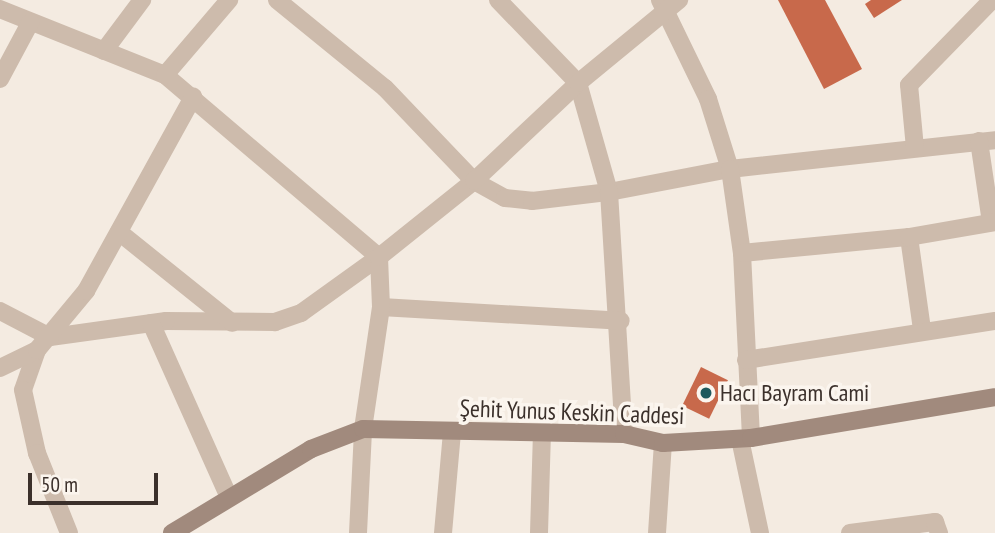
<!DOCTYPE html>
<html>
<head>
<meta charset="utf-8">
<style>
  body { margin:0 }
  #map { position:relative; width:995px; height:533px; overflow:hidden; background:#f4ebe1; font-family:"PT Sans Narrow",sans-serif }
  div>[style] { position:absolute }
  .building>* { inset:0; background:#c8694b; transform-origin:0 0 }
  .street>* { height:18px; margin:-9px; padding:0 9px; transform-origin:9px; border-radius:9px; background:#cdbbac }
  .secondary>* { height:18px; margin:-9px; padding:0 9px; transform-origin:9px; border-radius:9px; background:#a18a7d }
  .dots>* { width:19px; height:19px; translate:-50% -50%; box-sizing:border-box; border:4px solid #fbf5ee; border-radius:50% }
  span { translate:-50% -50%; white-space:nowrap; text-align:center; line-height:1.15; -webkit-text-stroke:7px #fbf5ee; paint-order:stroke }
  .poi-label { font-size:24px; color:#3b302b }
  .left { translate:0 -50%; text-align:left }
  .street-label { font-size:24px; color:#3b302b }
  .scale { position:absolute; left:28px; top:473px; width:130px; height:32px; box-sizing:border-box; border:4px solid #3b302b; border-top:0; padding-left:9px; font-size:21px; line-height:24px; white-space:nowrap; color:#3b302b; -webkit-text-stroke:5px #fbf5ee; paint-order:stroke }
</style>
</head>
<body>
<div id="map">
  <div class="building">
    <i style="clip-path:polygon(778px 0,825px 0,862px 69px,824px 89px)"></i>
    <i style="clip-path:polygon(871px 0,902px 0,874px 18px,865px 4px)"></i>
    <i style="left:701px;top:367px;width:30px;height:43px;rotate:26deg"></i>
  </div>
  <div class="street">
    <i style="left:277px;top:0;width:139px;rotate:39.2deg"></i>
    <i style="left:385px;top:88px;width:129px;rotate:46.3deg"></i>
    <i style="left:474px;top:181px;width:35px;rotate:29deg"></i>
    <i style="left:505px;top:198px;width:27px;rotate:6deg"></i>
    <i style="left:532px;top:201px;width:78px;rotate:-6.7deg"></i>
    <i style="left:609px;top:192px;width:123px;rotate:-10.8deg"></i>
    <i style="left:730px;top:169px;width:267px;rotate:-6.2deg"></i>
    <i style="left:498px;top:0;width:115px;rotate:46.1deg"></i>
    <i style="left:578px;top:83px;width:113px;rotate:74.1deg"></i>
    <i style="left:609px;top:192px;width:242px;rotate:86.5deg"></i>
    <i style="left:660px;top:0;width:110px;rotate:64.1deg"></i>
    <i style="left:708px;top:99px;width:73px;rotate:72.6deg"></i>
    <i style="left:730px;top:169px;width:85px;rotate:81.9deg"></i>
    <i style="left:742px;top:253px;width:185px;rotate:87.2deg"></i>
    <i style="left:0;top:9px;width:178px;rotate:21.8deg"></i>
    <i style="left:165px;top:75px;width:281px;rotate:40.4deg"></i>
    <i style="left:379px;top:257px;width:96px;rotate:144.3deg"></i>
    <i style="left:301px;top:313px;width:28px;rotate:161deg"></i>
    <i style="left:275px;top:322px;width:109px;rotate:-179.5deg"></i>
    <i style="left:166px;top:321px;width:117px;rotate:172.1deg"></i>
    <i style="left:50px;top:337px;width:56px;rotate:-152.5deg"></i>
    <i style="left:104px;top:51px;width:64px;rotate:-53.3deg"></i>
    <i style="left:165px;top:75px;width:99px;rotate:-49.5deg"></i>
    <i style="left:0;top:79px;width:64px;rotate:-61.8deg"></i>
    <i style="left:979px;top:141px;width:82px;rotate:81.6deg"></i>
    <i style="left:915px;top:148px;width:63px;rotate:-95.4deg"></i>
    <i style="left:909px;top:85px;width:119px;rotate:-45.7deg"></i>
    <i style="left:119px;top:232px;width:145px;rotate:38.8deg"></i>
    <i style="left:909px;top:237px;width:93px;rotate:82deg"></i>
    <i style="left:742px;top:253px;width:168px;rotate:-5.5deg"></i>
    <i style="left:909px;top:237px;width:87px;rotate:-9.9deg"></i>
    <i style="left:381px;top:307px;width:240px;rotate:3.3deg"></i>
    <i style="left:151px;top:323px;width:188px;rotate:65.9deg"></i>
    <i style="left:37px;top:350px;width:42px;rotate:109.3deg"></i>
    <i style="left:23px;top:390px;width:65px;rotate:77.5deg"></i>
    <i style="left:37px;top:453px;width:86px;rotate:68.2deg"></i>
    <i style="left:746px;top:360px;width:252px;rotate:-8.9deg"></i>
    <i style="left:0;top:368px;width:41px;rotate:-25.9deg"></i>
    <i style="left:37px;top:350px;width:77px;rotate:-50.3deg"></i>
    <i style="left:86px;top:291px;width:222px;rotate:-61.1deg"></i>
    <i style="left:740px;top:439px;width:96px;rotate:78deg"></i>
    <i style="left:358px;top:533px;width:104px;rotate:-87.2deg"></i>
    <i style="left:363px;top:429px;width:123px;rotate:-81.6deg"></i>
    <i style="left:381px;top:307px;width:50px;rotate:-92.3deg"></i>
    <i style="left:379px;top:257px;width:122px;rotate:-38.7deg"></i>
    <i style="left:474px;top:181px;width:143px;rotate:-43.3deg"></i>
    <i style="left:578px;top:83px;width:131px;rotate:-39.4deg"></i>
    <i style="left:443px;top:533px;width:101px;rotate:-84.9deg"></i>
    <i style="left:539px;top:533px;width:99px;rotate:-88.3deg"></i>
    <i style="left:657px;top:533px;width:90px;rotate:-86.2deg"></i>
    <i style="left:850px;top:533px;width:86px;rotate:-7.4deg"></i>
    <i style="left:935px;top:522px;width:12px;rotate:70deg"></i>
  </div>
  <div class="secondary">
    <i style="left:172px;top:533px;width:162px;rotate:-31.1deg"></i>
    <i style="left:311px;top:449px;width:56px;rotate:-21deg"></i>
    <i style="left:363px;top:429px;width:261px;rotate:1.1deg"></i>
    <i style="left:624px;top:434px;width:40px;rotate:13deg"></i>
    <i style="left:663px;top:443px;width:88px;rotate:-3.3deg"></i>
    <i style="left:751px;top:438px;width:247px;rotate:-9.5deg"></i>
  </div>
  <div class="dots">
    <i style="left:706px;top:393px;background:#1f5a5e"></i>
  </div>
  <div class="poi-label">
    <span class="left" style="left:720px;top:393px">Hacı Bayram Cami</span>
  </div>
  <div class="street-label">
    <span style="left:572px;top:412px;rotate:2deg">Şehit Yunus Keskin Caddesi</span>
  </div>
  <div class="scale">50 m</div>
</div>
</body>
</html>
